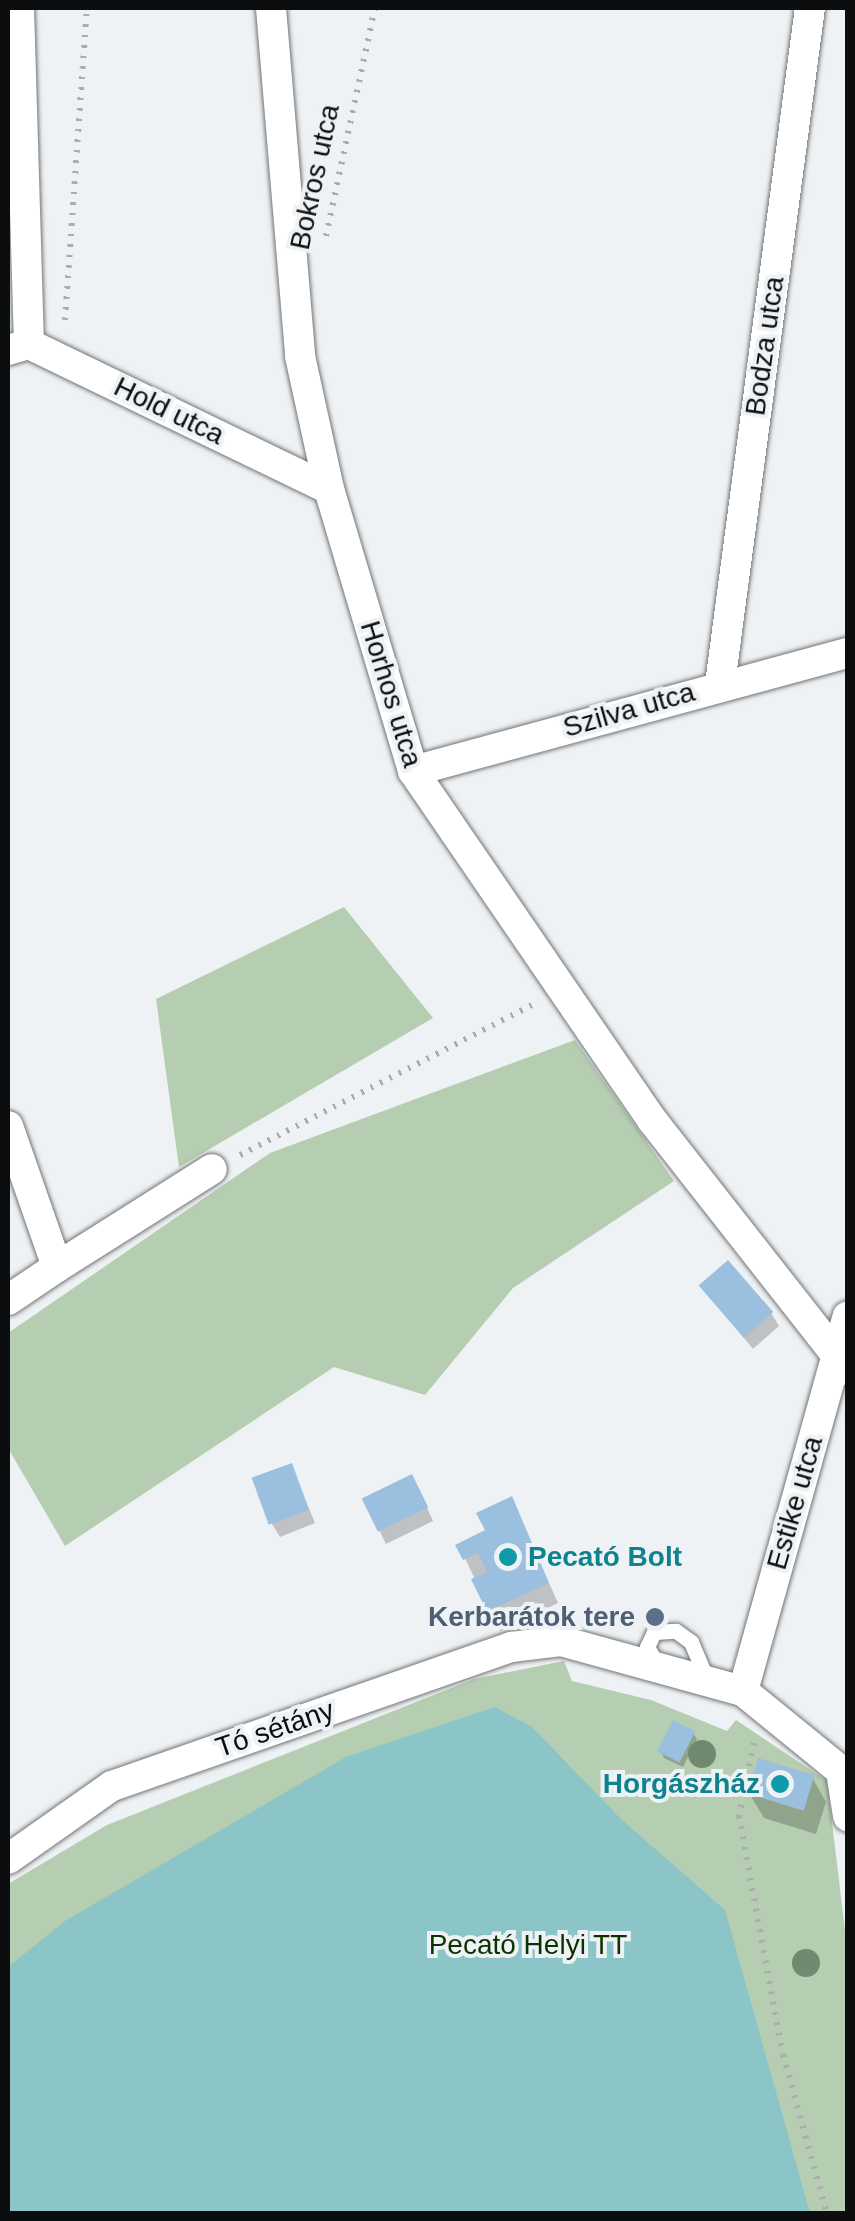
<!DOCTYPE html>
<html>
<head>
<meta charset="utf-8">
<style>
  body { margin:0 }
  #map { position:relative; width:855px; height:2221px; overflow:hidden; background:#eff2f4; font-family:Helvetica,sans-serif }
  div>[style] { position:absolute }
  .green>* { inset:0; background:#b5cdb0 }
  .water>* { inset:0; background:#8cc5c8 }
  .shadow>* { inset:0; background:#0003 }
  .building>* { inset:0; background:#9bbfde; transform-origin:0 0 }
  .path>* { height:6px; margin-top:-3px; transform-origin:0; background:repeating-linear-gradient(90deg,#aaacae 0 2.5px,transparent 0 10.5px) }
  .roads { filter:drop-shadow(0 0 2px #727577) drop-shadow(0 0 2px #727577) }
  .service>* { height:15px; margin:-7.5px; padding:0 7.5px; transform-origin:7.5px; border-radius:7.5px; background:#fff }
  .minor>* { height:30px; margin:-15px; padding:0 15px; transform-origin:15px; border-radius:15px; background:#fff }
  .trees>* { width:28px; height:28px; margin:-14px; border-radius:50%; background:#71896e }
  .dots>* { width:28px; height:28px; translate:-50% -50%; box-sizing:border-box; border:5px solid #eff2f4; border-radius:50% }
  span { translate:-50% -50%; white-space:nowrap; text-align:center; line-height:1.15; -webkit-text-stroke:8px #eff2f4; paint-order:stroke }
  .street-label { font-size:28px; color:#0c0d0e }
  .culture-label { font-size:28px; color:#0d838f; font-weight:700 }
  .left { translate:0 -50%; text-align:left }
  .right { translate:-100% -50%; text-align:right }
  .service-label { font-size:28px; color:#4e5e75; font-weight:700 }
  .park-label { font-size:28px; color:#0a3301 }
  .frame { position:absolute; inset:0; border:10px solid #0c0d0e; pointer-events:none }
</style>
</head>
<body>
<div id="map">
  <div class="green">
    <i style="clip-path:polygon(344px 907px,433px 1018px,179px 1167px,156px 999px)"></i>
    <i style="clip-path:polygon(575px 1040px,674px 1181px,513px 1288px,425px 1395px,334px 1367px,65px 1546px,8px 1448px,8px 1333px,270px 1153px)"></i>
    <i style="clip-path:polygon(564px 1661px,572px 1681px,651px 1700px,727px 1731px,736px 1720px,827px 1781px,848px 1955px,847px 2213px,8px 2214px,8px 1884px,107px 1825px,474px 1679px)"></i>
  </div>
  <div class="water">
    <i style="clip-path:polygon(495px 1707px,532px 1727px,622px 1820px,725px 1910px,810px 2213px,8px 2213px,8px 1967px,65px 1921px,346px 1757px)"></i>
  </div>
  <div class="shadow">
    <i style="clip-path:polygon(702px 1287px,771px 1313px,779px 1326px,753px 1349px)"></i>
    <i style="clip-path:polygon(291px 1466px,315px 1523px,280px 1537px,272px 1524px)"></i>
    <i style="clip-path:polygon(419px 1490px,433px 1521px,386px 1544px,364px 1499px)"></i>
    <i style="clip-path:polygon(511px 1499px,558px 1603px,500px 1631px,459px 1546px,488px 1532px)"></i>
    <i style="clip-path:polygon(693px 1733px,697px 1739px,683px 1767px,664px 1758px,661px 1752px)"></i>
    <i style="clip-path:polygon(812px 1777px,826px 1802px,816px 1834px,764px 1818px,749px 1793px)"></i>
  </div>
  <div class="building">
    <i style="left:728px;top:1260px;width:69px;height:39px;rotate:49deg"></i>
    <i style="left:292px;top:1463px;width:50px;height:43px;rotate:70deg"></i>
    <i style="left:412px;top:1474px;width:37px;height:56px;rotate:64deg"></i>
    <i style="clip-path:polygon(512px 1496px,549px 1583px,487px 1612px,471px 1579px,487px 1572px,478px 1553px,463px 1560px,455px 1545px,485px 1530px,476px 1513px)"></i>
    <i style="left:673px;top:1720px;width:25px;height:35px;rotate:27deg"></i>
    <i style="left:758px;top:1758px;width:59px;height:37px;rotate:17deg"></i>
  </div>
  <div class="path">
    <i style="left:326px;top:236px;width:233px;rotate:-77.9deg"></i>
    <i style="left:65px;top:320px;width:313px;rotate:-86deg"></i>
    <i style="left:240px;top:1155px;width:333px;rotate:-27.2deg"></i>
    <i style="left:754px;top:1743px;width:75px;rotate:101.6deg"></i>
    <i style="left:739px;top:1816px;width:243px;rotate:79.6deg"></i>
    <i style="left:783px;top:2055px;width:165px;rotate:74.5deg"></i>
  </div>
  <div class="roads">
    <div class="service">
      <i style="left:657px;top:1664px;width:20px;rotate:-120deg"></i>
      <i style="left:647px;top:1647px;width:17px;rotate:-65deg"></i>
      <i style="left:654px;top:1632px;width:22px;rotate:-3deg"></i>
      <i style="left:676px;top:1631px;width:19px;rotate:36deg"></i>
      <i style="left:691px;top:1642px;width:39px;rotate:67deg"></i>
    </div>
    <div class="minor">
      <i style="left:19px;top:8px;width:336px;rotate:88.3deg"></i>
      <i style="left:271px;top:8px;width:349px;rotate:85.2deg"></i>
      <i style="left:300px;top:356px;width:136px;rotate:77.7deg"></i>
      <i style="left:329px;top:489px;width:294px;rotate:73.4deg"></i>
      <i style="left:413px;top:771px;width:423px;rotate:55.6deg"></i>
      <i style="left:652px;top:1120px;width:318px;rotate:51.9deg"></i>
      <i style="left:8px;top:350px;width:22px;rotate:-16deg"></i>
      <i style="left:29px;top:344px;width:333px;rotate:25.8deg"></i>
      <i style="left:720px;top:684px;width:682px;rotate:-82.42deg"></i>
      <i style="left:413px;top:771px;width:451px;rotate:-15.2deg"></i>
      <i style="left:8px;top:1126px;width:149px;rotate:70.8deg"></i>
      <i style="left:57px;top:1267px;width:59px;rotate:146deg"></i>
      <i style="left:57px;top:1267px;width:183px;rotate:-32.3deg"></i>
      <i style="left:743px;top:1691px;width:389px;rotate:-74.4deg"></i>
      <i style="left:841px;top:1771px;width:46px;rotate:81.2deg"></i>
      <i style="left:8px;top:1859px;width:127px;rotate:-35.1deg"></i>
      <i style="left:112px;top:1786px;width:423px;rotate:-19.2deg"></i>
      <i style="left:511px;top:1647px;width:50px;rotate:-6.8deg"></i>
      <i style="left:561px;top:1641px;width:189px;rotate:15.4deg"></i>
      <i style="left:743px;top:1691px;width:127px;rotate:39.2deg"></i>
    </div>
  </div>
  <div class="trees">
    <i style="left:702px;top:1754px"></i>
    <i style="left:806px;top:1963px"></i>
  </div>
  <div class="dots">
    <i style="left:508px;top:1557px;background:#0f9aa8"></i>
    <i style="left:655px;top:1617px;background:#5c6f8a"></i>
    <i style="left:780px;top:1784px;background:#0f9aa8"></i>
  </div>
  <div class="street-label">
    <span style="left:315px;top:177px;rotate:-78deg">Bokros utca</span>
    <span style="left:765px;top:346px;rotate:-82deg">Bodza utca</span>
    <span style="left:169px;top:411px;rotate:26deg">Hold utca</span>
    <span style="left:391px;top:694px;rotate:73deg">Horhos utca</span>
    <span style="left:629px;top:710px;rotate:-16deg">Szilva utca</span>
    <span style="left:795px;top:1503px;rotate:-74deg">Estike utca</span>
    <span style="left:275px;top:1729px;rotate:-19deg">Tó sétány</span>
  </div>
  <div class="culture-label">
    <span class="left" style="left:528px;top:1557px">Pecató Bolt</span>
    <span class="right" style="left:760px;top:1784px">Horgászház</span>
  </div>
  <div class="service-label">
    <span class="right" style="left:635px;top:1617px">Kerbarátok tere</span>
  </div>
  <div class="park-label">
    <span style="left:528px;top:1945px">Pecató Helyi TT</span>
  </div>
  <div class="frame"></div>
</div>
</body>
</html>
